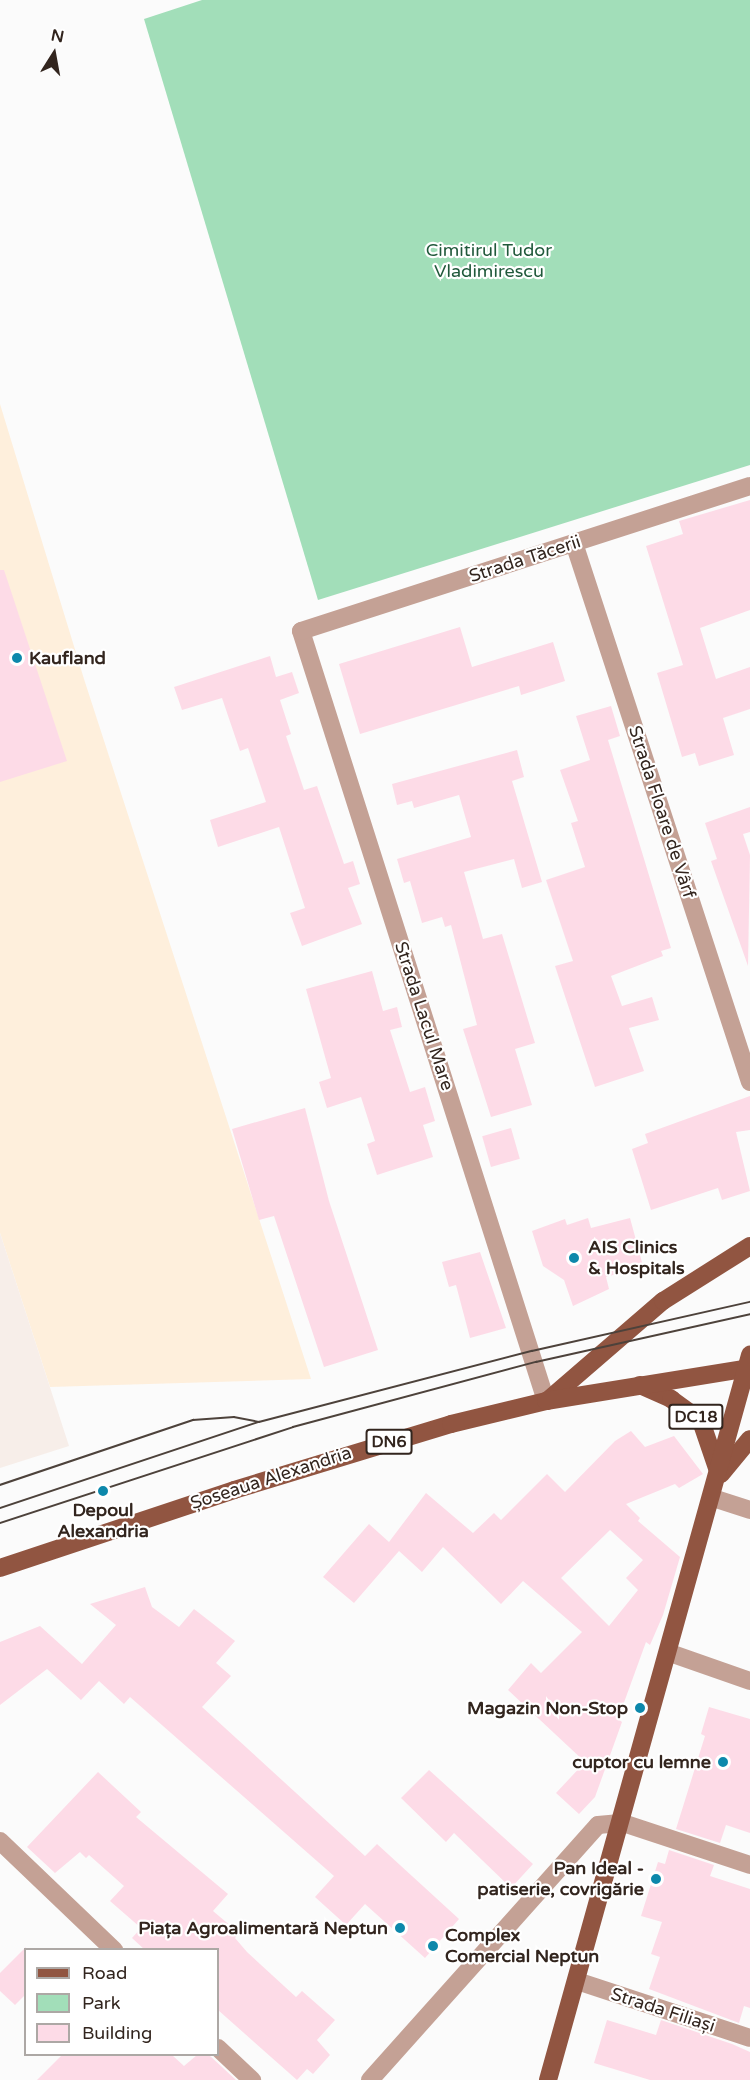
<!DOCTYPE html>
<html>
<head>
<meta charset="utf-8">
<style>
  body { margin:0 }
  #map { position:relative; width:750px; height:2080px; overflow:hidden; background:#fbfbfb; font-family:"Varela Round",sans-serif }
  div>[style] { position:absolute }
  .commercial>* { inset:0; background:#feefdc }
  .built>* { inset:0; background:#f7eee9 }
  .green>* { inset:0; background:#a2deb9 }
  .building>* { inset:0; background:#fddbe7; transform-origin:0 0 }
  .minor>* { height:18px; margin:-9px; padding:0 9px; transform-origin:9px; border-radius:9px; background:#c4a195 }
  .major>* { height:18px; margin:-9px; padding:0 9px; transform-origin:9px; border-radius:9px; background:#915541 }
  .tram>* { height:1.5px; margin:-0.75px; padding:0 0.75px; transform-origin:0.75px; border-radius:0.75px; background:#4d423b }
  .dots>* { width:16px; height:16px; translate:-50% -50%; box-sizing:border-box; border:3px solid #fff; border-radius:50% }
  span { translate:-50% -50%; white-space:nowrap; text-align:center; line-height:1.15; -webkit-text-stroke:4.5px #fff; paint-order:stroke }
  .shield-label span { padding:2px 4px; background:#fff; border:2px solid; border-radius:4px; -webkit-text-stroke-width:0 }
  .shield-label { font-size:16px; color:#32251e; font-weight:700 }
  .park-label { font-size:18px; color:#20593b }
  .street-label { font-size:18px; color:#32251e }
  .poi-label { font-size:18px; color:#32251e; font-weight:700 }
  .left { translate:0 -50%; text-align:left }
  .right { translate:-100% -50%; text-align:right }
  .legend { position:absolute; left:24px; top:1948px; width:195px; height:108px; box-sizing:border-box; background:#fff; border:2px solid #ada8a5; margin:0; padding:8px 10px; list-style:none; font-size:18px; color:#32251e }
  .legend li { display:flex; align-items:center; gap:12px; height:30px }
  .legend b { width:30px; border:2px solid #ada8a5 }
  .north { position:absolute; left:24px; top:24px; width:60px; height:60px; -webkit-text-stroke:4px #fff; paint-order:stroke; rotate:11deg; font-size:16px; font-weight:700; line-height:24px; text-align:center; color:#32251e }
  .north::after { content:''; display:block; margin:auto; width:21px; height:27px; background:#32251e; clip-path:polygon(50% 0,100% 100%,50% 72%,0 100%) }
</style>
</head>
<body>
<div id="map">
  <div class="commercial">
    <i style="clip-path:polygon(0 404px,84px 679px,311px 1379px,50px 1387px,0 1233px)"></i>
  </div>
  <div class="built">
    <i style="clip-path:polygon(0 1233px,69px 1446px,0 1468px)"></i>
  </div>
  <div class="green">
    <i style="clip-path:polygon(202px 0,750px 0,750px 465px,318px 600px,144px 19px)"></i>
  </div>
  <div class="building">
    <i style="clip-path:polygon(750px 500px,750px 610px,700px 628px,716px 679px,750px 667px,750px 709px,723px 718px,734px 755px,699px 766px,695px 753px,682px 757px,657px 673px,683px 665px,646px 546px,683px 534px,679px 521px)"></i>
    <i style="clip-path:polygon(0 570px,4px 570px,67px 761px,0 782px)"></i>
    <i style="clip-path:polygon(460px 627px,472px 667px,553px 642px,565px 681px,521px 695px,519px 686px,360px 734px,339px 664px)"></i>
    <i style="clip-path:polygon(270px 656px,276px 677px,292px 672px,299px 693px,280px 700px,291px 734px,286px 736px,304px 790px,317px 786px,344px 864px,353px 861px,360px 884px,348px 888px,362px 924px,302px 946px,290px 913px,305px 908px,279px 827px,218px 847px,210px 820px,266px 802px,248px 748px,240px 751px,222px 698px,182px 710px,174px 687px)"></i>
    <i style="clip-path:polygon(611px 706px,620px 736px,608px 740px,671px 948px,661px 951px,663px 956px,611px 976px,622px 1006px,652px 997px,659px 1020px,629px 1028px,644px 1071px,595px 1087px,555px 966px,573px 961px,546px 880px,585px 867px,571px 823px,578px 821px,560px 770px,590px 760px,576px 716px)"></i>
    <i style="clip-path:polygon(517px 750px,524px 777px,512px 781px,542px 882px,522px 888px,514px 859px,464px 872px,483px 939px,502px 934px,535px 1043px,515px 1049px,532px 1105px,491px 1117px,463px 1029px,477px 1025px,451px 925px,445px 927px,442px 917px,422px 923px,410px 881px,404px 883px,397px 859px,471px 837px,459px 795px,414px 808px,412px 801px,397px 805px,392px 784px)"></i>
    <i style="clip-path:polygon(750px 807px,750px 832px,743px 834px,750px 855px,748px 966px,711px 861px,717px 859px,705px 823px)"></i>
    <i style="clip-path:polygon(372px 971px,383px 1011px,397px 1007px,402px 1027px,390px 1030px,410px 1092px,425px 1087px,435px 1121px,423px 1125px,433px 1157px,377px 1175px,367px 1144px,375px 1141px,361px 1097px,327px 1108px,319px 1082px,331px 1078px,306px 989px)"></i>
    <i style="clip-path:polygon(750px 1096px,750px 1130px,736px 1132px,750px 1191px,722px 1200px,718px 1188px,651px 1210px,632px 1149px,648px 1143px,645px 1134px)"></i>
    <i style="clip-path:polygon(305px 1108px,329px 1201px,378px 1350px,324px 1367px,274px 1216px,259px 1220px,232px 1129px)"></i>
    <i style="left:511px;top:1128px;width:32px;height:30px;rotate:74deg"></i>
    <i style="clip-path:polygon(588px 1218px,591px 1228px,630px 1218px,643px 1266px,606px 1277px,609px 1289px,573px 1306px,564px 1280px,543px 1266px,532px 1231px,565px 1219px,567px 1225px)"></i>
    <i style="clip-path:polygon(480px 1252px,506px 1328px,470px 1338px,456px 1285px,449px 1287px,442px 1262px)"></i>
    <i style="clip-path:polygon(evenodd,631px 1431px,645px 1447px,674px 1436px,703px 1474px,679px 1488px,675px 1484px,626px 1504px,640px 1518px,638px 1521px,680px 1557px,663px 1615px,650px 1645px,646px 1642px,618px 1719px,622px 1722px,595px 1797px,579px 1814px,556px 1793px,585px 1762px,508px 1690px,531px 1663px,541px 1673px,582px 1632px,523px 1581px,501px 1604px,443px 1547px,422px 1572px,399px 1551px,354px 1603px,323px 1577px,369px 1524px,389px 1542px,426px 1493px,473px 1533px,494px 1513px,501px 1520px,547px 1474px,565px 1492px,615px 1441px,631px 1431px,610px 1530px,643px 1560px,626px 1578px,638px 1590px,609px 1626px,561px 1578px,610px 1530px)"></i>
    <i style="clip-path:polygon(145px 1587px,152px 1607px,179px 1627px,194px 1609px,235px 1641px,216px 1663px,231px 1676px,202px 1707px,365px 1856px,377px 1844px,459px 1919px,425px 1958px,365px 1904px,346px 1925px,315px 1897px,334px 1876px,130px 1697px,124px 1704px,99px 1681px,81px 1700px,47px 1669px,0 1705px,0 1642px,40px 1626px,82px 1664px,116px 1625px,90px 1604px)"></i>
    <i style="clip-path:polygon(709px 1707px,750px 1719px,750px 1833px,726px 1825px,720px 1843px,676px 1829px,705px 1736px,701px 1734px)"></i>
    <i style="clip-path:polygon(429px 1770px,533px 1864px,511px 1888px,454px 1833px,446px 1842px,401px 1798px)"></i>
    <i style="clip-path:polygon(98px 1772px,141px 1812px,136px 1817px,228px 1894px,213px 1911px,239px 1933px,235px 1938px,247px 1952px,296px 1997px,302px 1991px,335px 2020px,317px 2040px,330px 2055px,313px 2074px,307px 2069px,297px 2080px,218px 2010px,218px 1950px,145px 1950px,132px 1938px,141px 1928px,110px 1901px,124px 1886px,89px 1855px,86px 1858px,80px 1852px,55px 1873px,27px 1847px)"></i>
    <i style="clip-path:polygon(669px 1850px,714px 1865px,710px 1876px,750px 1889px,750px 2008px,744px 2006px,739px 2023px,649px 1989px,660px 1957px,651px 1954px,662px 1922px,641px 1916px,658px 1862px,665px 1864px)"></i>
    <i style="clip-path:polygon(26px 1947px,26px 1994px,15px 2005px,0 1991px,0 1973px)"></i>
    <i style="clip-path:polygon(607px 2020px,656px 2035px,661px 2020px,732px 2044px,750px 2052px,750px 2080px,650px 2080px,594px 2063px)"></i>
    <i style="clip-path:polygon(62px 2055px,172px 2055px,184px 2066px,197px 2055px,209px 2055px,236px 2080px,37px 2080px)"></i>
  </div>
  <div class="minor">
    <i style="left:574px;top:543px;width:567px;rotate:71.92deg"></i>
    <i style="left:546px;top:1401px;width:808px;rotate:-107.65deg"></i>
    <i style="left:301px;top:631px;width:472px;rotate:-17.9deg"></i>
    <i style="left:713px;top:1498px;width:39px;rotate:18deg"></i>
    <i style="left:670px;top:1653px;width:85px;rotate:19.3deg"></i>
    <i style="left:0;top:1841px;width:158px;rotate:43.7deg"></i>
    <i style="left:577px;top:1981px;width:182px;rotate:18.2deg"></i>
    <i style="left:218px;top:2048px;width:47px;rotate:43.3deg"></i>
    <i style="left:370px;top:2080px;width:342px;rotate:-48.2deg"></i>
    <i style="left:598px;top:1825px;width:25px;rotate:-5deg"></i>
    <i style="left:623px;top:1823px;width:134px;rotate:18.3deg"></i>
  </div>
  <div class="major">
    <i style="left:640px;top:1385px;width:34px;rotate:24deg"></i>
    <i style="left:671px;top:1399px;width:37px;rotate:36deg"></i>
    <i style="left:701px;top:1421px;width:50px;rotate:71.2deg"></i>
    <i style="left:547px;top:1401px;width:153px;rotate:-40.8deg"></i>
    <i style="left:663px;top:1301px;width:103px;rotate:-32.3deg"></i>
    <i style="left:721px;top:1474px;width:45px;rotate:-50.4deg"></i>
    <i style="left:0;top:1568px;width:247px;rotate:-18.4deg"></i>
    <i style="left:234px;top:1490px;width:227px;rotate:-16.9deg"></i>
    <i style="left:451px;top:1424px;width:98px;rotate:-13.6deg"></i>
    <i style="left:546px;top:1401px;width:207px;rotate:-9.2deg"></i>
    <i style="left:548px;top:2080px;width:753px;rotate:-74.43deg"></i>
  </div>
  <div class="tram">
    <i style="left:0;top:1485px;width:204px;rotate:-18.6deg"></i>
    <i style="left:193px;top:1420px;width:41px;rotate:-4.2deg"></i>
    <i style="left:234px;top:1417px;width:25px;rotate:11deg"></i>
    <i style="left:0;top:1508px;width:273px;rotate:-18.4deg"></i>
    <i style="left:259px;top:1422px;width:282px;rotate:-14.6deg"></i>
    <i style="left:532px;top:1351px;width:223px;rotate:-12.7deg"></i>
    <i style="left:0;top:1523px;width:308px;rotate:-18.1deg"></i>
    <i style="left:293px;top:1427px;width:252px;rotate:-15deg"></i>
    <i style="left:536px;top:1362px;width:219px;rotate:-12.6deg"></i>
  </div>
  <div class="dots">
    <i style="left:17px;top:658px;background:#0d88ab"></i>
    <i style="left:574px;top:1258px;background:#0d88ab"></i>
    <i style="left:103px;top:1491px;background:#0d88ab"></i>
    <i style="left:640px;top:1708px;background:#0d88ab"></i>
    <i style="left:723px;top:1762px;background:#0d88ab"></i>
    <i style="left:656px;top:1879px;background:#0d88ab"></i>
    <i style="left:400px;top:1928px;background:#0d88ab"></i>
    <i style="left:433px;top:1946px;background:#0d88ab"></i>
  </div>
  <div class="shield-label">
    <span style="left:696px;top:1417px">DC18</span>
    <span style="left:389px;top:1442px">DN6</span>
  </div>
  <div class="park-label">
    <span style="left:489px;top:261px">Cimitirul Tudor<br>Vladimirescu</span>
  </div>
  <div class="street-label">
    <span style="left:525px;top:559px;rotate:-18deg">Strada Tăcerii</span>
    <span style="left:662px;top:812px;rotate:72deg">Strada Floare de Vârf</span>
    <span style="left:424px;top:1016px;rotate:72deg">Strada Lacul Mare</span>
    <span style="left:271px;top:1478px;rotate:-18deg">Șoseaua Alexandria</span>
    <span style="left:663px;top:2010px;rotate:18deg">Strada Filiași</span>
  </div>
  <div class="poi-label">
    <span class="left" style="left:29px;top:658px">Kaufland</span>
    <span class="left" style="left:588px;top:1258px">AIS Clinics<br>&amp; Hospitals</span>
    <span style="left:103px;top:1521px">Depoul<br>Alexandria</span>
    <span class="right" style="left:628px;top:1708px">Magazin Non-Stop</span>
    <span class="right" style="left:711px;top:1762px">cuptor cu lemne</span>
    <span class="right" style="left:644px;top:1879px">Pan Ideal -<br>patiserie, covrigărie</span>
    <span class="right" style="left:388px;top:1928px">Piața Agroalimentară Neptun</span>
    <span class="left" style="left:445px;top:1946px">Complex<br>Comercial Neptun</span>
  </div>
  <ul class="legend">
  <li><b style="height:8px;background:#915541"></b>Road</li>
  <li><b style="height:16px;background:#a2deb9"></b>Park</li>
  <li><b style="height:16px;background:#fddbe7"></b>Building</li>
  </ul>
  <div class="north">N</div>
</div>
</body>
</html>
